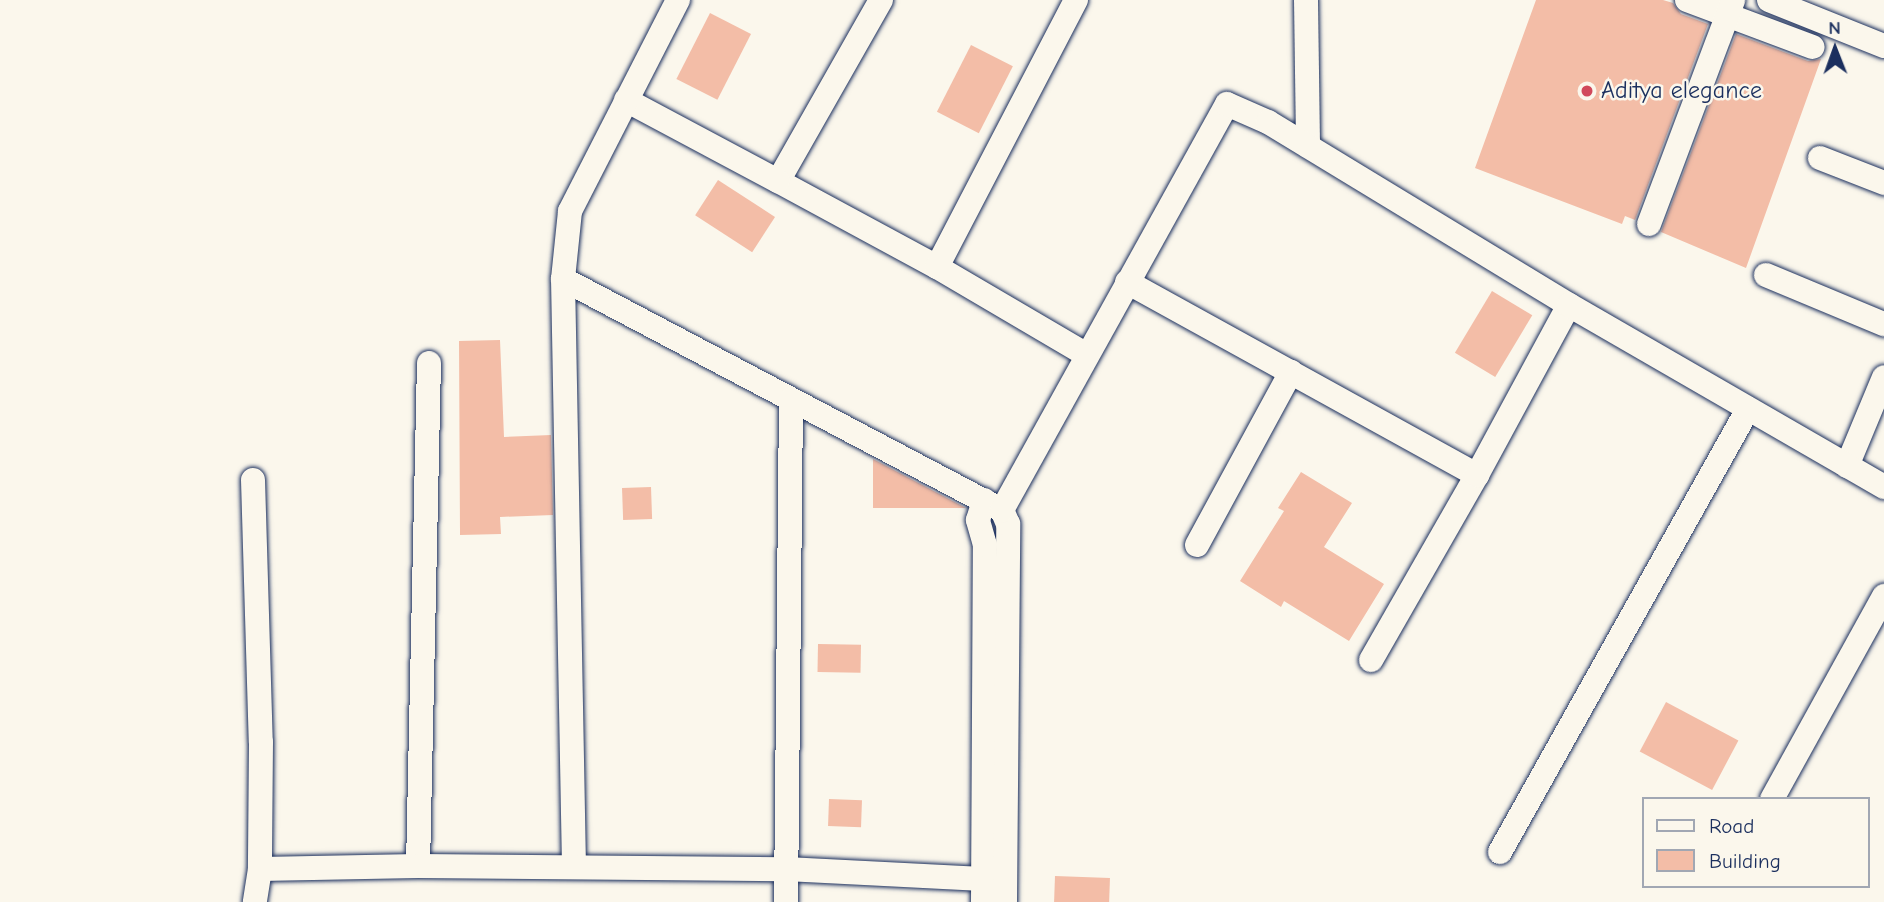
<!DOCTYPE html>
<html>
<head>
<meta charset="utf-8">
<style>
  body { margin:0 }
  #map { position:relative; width:1884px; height:902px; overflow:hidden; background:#fbf7ec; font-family:"Comic Neue",sans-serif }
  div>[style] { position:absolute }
  .building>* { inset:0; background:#f3bda7; transform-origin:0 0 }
  .roads { filter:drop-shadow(0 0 2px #1b2f5e) drop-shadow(0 0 2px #1b2f5e) }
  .minor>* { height:24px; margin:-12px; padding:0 12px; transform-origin:12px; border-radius:12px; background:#fbf7ec }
  .dots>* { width:19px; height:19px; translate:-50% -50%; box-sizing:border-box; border:4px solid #fbf7ec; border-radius:50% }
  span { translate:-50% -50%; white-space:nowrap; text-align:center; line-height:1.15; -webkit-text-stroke:5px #fbf7ec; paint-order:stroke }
  .poi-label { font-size:24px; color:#1b2f5e }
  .left { translate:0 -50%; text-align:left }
  .legend { position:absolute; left:1642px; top:797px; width:228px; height:91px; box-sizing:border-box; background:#fbf7ec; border:2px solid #a1a7b3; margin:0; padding:9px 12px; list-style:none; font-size:21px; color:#1b2f5e }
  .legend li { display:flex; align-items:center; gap:14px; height:35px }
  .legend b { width:35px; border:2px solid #a1a7b3 }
  .north { position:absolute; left:1800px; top:14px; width:70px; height:70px; -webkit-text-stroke:5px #fbf7ec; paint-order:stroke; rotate:359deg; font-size:19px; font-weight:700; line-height:28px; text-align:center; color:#1b2f5e }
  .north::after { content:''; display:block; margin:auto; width:24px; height:32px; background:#1b2f5e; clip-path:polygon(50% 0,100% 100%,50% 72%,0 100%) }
</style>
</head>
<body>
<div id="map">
  <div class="building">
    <i style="clip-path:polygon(1536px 0,1663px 0,1673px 3px,1681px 14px,1708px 24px,1635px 220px,1625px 216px,1622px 224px,1475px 168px)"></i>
    <i style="left:710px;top:13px;width:46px;height:74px;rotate:27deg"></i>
    <i style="clip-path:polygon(1736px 34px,1808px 61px,1821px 59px,1746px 268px,1661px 232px)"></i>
    <i style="left:971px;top:45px;width:47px;height:75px;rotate:27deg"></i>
    <i style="left:718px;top:180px;width:68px;height:42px;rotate:33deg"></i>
    <i style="left:1492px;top:291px;width:47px;height:72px;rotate:31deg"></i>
    <i style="clip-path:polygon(500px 340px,504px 437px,551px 435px,553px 515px,500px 517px,501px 534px,460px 535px,459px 341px)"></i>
    <i style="clip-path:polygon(873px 459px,966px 508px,873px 508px)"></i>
    <i style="clip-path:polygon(1301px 472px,1352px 503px,1324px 547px,1384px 584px,1349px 641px,1284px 601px,1281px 607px,1240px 581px,1284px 511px,1278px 508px)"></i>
    <i style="left:651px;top:487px;width:32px;height:29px;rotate:88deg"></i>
    <i style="left:818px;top:644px;width:43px;height:28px;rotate:1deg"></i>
    <i style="left:1666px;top:702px;width:82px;height:56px;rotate:28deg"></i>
    <i style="left:829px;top:799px;width:33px;height:27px;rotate:2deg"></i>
    <i style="left:1055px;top:876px;width:55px;height:26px;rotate:2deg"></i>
  </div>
  <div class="roads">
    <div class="minor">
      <i style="left:881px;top:0;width:208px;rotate:119.6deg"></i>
      <i style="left:778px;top:181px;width:181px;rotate:28.4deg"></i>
      <i style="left:937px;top:267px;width:174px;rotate:30.4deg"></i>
      <i style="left:1306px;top:0;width:146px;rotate:89.2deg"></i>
      <i style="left:1687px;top:0;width:134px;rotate:20.5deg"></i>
      <i style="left:1769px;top:0;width:124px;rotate:21.8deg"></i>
      <i style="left:626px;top:100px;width:172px;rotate:28.1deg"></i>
      <i style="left:1820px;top:158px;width:69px;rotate:21.3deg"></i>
      <i style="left:1649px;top:224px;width:239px;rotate:-69.4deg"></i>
      <i style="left:937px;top:267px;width:301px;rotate:-62.5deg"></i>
      <i style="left:1766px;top:275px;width:128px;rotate:22.6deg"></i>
      <i style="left:563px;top:279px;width:496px;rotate:27.8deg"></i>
      <i style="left:1127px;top:282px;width:400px;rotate:28.9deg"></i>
      <i style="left:1847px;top:466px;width:96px;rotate:-67.4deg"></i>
      <i style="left:253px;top:480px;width:262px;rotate:88.3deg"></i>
      <i style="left:261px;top:742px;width:127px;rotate:90.5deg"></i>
      <i style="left:260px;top:869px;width:33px;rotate:99deg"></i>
      <i style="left:1197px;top:545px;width:197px;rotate:-61.5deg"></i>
      <i style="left:1371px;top:660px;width:213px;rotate:-60.2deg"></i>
      <i style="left:1477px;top:475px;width:193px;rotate:-61.6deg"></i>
      <i style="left:1772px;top:799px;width:232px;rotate:-61.1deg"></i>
      <i style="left:1500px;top:852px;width:508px;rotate:-60.76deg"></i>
      <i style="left:418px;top:866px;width:503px;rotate:-88.75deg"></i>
      <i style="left:574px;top:867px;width:588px;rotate:-91.07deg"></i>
      <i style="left:563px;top:279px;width:68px;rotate:-84.1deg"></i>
      <i style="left:570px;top:211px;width:237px;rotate:-62.9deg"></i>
      <i style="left:260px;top:869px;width:158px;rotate:-1.1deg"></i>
      <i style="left:418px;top:866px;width:368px;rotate:0.5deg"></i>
      <i style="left:786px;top:869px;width:197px;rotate:2.9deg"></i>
      <i style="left:786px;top:902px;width:502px;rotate:-89.43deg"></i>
      <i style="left:983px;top:902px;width:357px;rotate:-89.7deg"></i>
      <i style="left:985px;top:545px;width:26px;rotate:-106deg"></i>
      <i style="left:978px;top:520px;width:21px;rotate:-73deg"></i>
      <i style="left:1005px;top:902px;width:378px;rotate:-89.5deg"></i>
      <i style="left:1008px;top:524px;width:15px;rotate:-113deg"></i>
      <i style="left:1002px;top:510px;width:464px;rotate:-61deg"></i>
      <i style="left:1227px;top:104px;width:45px;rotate:23.7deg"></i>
      <i style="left:1268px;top:122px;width:352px;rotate:31.3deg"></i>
      <i style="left:1569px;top:305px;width:364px;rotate:30deg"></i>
    </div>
  </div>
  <div class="dots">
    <i style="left:1587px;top:91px;background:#d1495b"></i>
  </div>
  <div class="poi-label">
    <span class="left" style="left:1601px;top:91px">Aditya elegance</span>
  </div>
  <ul class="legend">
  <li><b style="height:9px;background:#fbf7ec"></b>Road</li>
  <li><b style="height:19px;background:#f3bda7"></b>Building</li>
  </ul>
  <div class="north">N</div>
</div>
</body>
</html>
